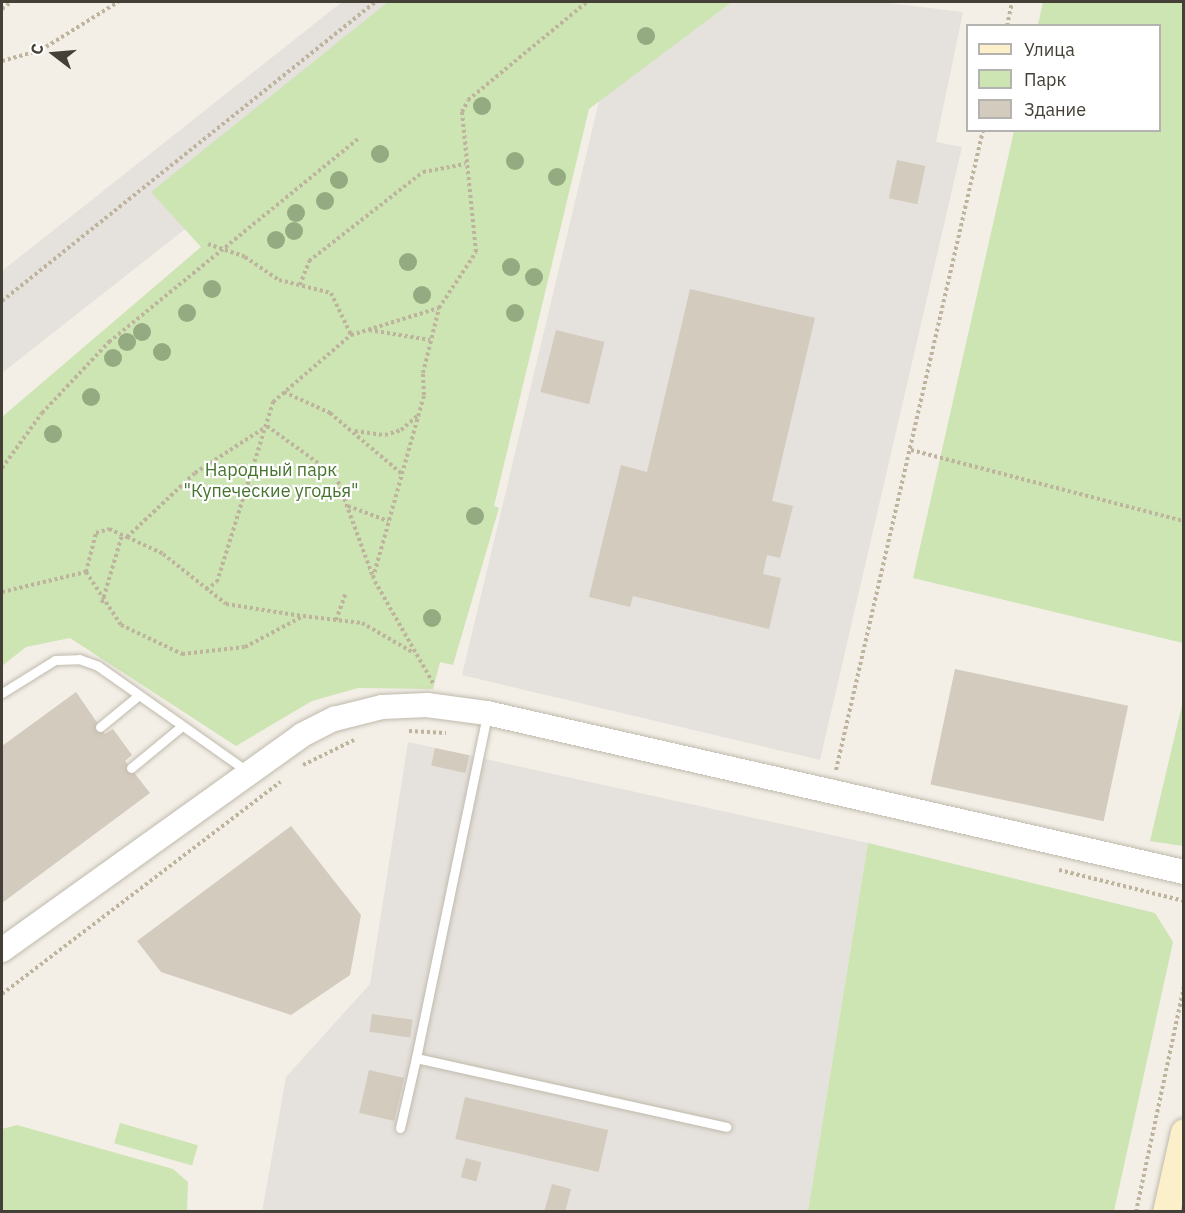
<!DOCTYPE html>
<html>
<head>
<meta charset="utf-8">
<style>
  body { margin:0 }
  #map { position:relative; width:1185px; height:1213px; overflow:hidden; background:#f3efe7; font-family:"IBM Plex Sans",sans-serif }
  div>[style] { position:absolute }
  .industrial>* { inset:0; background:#e5e1dc }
  .green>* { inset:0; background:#cde4b3; transform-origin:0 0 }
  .building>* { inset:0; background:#d3cbbd; transform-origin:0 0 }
  .path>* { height:4px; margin-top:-2px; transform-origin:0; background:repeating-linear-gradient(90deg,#beb39d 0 3px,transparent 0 6px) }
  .roads { filter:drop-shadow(0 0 2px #c0baad) drop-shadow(0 0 2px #c0baad) }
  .service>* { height:9px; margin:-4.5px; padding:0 4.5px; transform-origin:4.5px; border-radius:4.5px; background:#fff }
  .tertiary>* { height:24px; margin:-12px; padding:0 12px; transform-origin:12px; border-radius:12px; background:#fff }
  .secondary>* { height:27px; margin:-13.5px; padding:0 13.5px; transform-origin:13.5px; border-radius:13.5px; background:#fbf0c9 }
  .trees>* { width:18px; height:18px; margin:-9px; border-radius:50%; background:#94ab81 }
  span { translate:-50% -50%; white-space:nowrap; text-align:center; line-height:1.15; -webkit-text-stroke:4.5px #fff; paint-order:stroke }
  .park-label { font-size:18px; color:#46732d }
  .frame { position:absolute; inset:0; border:3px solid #454037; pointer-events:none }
  .legend { position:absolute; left:966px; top:24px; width:195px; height:108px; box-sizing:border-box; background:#fff; border:2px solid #b5b3af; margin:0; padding:8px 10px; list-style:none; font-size:18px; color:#454037 }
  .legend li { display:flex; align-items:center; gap:12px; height:30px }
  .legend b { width:30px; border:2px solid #b5b3af }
  .north { position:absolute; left:24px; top:24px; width:60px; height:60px; -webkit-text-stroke:4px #fff; paint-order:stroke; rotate:286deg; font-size:16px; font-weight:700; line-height:24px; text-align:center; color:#454037 }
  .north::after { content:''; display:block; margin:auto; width:21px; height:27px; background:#454037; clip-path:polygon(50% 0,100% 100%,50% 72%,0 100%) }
</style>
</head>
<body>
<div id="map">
  <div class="industrial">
    <i style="clip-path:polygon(342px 2px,474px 2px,2px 373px,2px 271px)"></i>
    <i style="clip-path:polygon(732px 2px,880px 2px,963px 12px,936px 142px,962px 147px,820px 760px,462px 675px,599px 101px)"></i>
    <i style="clip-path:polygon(408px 742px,868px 843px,808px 1211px,262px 1212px,286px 1077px,370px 984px)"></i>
  </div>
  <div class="green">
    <i style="clip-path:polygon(388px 2px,732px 2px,589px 109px,494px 506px,499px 508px,453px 665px,440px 662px,433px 689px,358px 688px,312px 701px,236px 746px,70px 638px,26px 647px,2px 666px,2px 417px,201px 247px,151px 192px)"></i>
    <i style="clip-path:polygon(1043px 2px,1183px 2px,1183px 643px,913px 578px,1014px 131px,1160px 130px,1160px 26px,1038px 25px)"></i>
    <i style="clip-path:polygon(1183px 701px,1184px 846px,1183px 846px,1150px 841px)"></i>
    <i style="clip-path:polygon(868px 843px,1155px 913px,1173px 942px,1114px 1211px,808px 1211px)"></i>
    <i style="left:120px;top:1123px;width:81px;height:21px;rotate:16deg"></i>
    <i style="clip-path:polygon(17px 1125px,173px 1169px,188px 1182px,187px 1211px,2px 1211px,2px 1129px)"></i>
  </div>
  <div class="building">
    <i style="left:897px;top:160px;width:29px;height:39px;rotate:12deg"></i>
    <i style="clip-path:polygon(690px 289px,815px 318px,772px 501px,793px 506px,780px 558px,767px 555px,763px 574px,781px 578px,769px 629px,633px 596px,630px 607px,589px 597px,621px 465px,647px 472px)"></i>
    <i style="left:556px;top:330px;width:50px;height:64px;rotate:14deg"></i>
    <i style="left:955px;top:669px;width:177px;height:118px;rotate:12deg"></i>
    <i style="clip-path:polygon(76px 692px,105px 734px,113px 729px,132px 755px,125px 761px,150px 793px,2px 903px,2px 746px)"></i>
    <i style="left:435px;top:748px;width:35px;height:18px;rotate:12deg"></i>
    <i style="clip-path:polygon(291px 826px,361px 915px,350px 975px,291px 1015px,161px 972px,137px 941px)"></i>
    <i style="left:372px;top:1014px;width:41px;height:18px;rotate:8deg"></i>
    <i style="left:369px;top:1070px;width:36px;height:44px;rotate:13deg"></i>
    <i style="left:465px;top:1097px;width:147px;height:43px;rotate:13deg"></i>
    <i style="left:466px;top:1158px;width:16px;height:20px;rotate:15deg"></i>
    <i style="clip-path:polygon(552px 1184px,571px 1189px,565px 1212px,544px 1212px)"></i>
  </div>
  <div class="path">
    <i style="left:2px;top:9px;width:11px;rotate:-38deg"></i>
    <i style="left:1007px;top:26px;width:25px;rotate:-78deg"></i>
    <i style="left:2px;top:61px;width:41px;rotate:-15.8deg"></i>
    <i style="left:41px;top:50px;width:91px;rotate:-31.9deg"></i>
    <i style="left:208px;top:244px;width:39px;rotate:19deg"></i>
    <i style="left:245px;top:257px;width:41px;rotate:34.1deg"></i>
    <i style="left:279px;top:280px;width:54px;rotate:14deg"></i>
    <i style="left:331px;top:293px;width:47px;rotate:64.5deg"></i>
    <i style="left:351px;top:335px;width:92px;rotate:-17.1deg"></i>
    <i style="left:300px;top:285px;width:26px;rotate:-69deg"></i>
    <i style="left:309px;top:261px;width:145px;rotate:-38deg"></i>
    <i style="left:423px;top:172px;width:43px;rotate:-10.8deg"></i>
    <i style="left:2px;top:301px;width:478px;rotate:-38.7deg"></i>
    <i style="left:369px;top:330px;width:62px;rotate:9.3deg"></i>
    <i style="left:284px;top:392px;width:51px;rotate:24.5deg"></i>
    <i style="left:330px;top:413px;width:94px;rotate:40.3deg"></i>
    <i style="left:267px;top:426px;width:85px;rotate:35.9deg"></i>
    <i style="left:336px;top:476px;width:108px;rotate:69.9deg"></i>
    <i style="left:355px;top:431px;width:30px;rotate:8deg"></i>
    <i style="left:385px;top:435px;width:17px;rotate:-17deg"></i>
    <i style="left:401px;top:430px;width:23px;rotate:-41deg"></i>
    <i style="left:911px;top:450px;width:282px;rotate:14.6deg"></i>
    <i style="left:2px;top:468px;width:68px;rotate:-54deg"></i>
    <i style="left:42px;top:413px;width:98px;rotate:-46.7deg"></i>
    <i style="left:109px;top:342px;width:321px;rotate:-39.2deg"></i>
    <i style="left:348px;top:506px;width:43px;rotate:20.6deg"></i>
    <i style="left:127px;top:537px;width:40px;rotate:25deg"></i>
    <i style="left:163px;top:554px;width:80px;rotate:38.4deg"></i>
    <i style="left:226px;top:604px;width:77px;rotate:9deg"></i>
    <i style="left:86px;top:572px;width:40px;rotate:-75.6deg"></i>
    <i style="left:96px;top:533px;width:14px;rotate:-17deg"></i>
    <i style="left:109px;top:529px;width:20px;rotate:24deg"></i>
    <i style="left:127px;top:537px;width:93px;rotate:-43.3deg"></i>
    <i style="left:195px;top:473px;width:86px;rotate:-33.1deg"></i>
    <i style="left:206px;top:589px;width:13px;rotate:-32deg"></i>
    <i style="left:217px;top:582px;width:189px;rotate:-72.7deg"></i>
    <i style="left:273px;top:402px;width:103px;rotate:-40.7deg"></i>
    <i style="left:2px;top:592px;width:86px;rotate:-13.4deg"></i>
    <i style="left:86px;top:572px;width:64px;rotate:56.6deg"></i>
    <i style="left:121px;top:625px;width:68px;rotate:25.4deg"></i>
    <i style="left:182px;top:654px;width:63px;rotate:-6.3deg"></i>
    <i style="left:245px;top:647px;width:66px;rotate:-28.1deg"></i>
    <i style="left:303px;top:616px;width:59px;rotate:6.8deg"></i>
    <i style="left:362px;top:623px;width:60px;rotate:30deg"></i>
    <i style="left:102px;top:603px;width:71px;rotate:-73.6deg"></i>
    <i style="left:336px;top:620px;width:29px;rotate:-70deg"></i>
    <i style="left:433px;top:683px;width:121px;rotate:-119.7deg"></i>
    <i style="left:373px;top:578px;width:190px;rotate:-74.4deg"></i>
    <i style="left:424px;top:395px;width:22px;rotate:-93deg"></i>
    <i style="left:423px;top:373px;width:67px;rotate:-76.2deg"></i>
    <i style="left:439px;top:308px;width:67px;rotate:-56.5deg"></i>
    <i style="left:476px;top:252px;width:141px;rotate:-95.7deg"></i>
    <i style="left:462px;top:112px;width:13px;rotate:-63deg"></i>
    <i style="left:468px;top:100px;width:154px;rotate:-39.5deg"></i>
    <i style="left:409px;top:731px;width:37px;rotate:3deg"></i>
    <i style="left:303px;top:765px;width:59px;rotate:-26.1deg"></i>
    <i style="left:836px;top:770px;width:657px;rotate:-77.06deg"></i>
    <i style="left:1059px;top:870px;width:129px;rotate:13.9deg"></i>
    <i style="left:2px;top:994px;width:350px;rotate:-37.3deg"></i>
    <i style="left:1136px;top:1212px;width:231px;rotate:-78deg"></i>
  </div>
  <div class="roads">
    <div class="service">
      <i style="left:2px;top:693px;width:62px;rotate:-31.9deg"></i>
      <i style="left:55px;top:660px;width:24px;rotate:-2deg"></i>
      <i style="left:79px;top:659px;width:20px;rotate:20deg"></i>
      <i style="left:98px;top:666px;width:182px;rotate:35.2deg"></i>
      <i style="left:487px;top:715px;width:350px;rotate:101.7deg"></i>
      <i style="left:416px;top:1058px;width:318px;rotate:12.5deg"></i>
      <i style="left:100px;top:727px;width:50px;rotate:-39.4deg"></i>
      <i style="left:131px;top:768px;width:66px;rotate:-39.5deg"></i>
      <i style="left:400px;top:1128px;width:72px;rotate:-77.1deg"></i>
    </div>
    <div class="tertiary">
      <i style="left:2px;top:950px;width:369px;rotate:-35.6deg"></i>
      <i style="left:302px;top:735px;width:36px;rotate:-27deg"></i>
      <i style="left:334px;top:719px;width:49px;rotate:-14deg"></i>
      <i style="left:382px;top:707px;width:45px;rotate:-2.5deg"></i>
      <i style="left:427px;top:705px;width:61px;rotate:7.6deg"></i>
      <i style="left:487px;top:713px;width:715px;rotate:12.85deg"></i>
    </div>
    <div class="secondary">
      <i style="left:1166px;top:1212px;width:82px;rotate:-77.3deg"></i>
    </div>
  </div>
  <div class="trees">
    <i style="left:646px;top:36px"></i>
    <i style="left:482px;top:106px"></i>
    <i style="left:380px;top:154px"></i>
    <i style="left:515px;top:161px"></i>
    <i style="left:557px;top:177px"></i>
    <i style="left:339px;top:180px"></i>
    <i style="left:325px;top:201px"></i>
    <i style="left:296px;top:213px"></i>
    <i style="left:294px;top:231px"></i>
    <i style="left:276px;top:240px"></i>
    <i style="left:408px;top:262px"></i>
    <i style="left:511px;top:267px"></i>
    <i style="left:534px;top:277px"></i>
    <i style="left:212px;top:289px"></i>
    <i style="left:422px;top:295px"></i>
    <i style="left:187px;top:313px"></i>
    <i style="left:515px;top:313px"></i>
    <i style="left:142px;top:332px"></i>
    <i style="left:127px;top:342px"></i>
    <i style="left:162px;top:352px"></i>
    <i style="left:113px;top:358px"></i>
    <i style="left:91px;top:397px"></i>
    <i style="left:53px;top:434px"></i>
    <i style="left:475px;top:516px"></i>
    <i style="left:432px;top:618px"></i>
  </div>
  <div class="park-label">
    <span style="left:271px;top:481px">Народный парк<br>"Купеческие угодья"</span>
  </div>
  <div class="frame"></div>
  <ul class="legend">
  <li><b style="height:8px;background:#fbf0c9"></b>Улица</li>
  <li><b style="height:16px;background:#cde4b3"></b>Парк</li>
  <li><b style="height:16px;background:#d3cbbd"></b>Здание</li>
  </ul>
  <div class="north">С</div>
</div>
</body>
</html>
